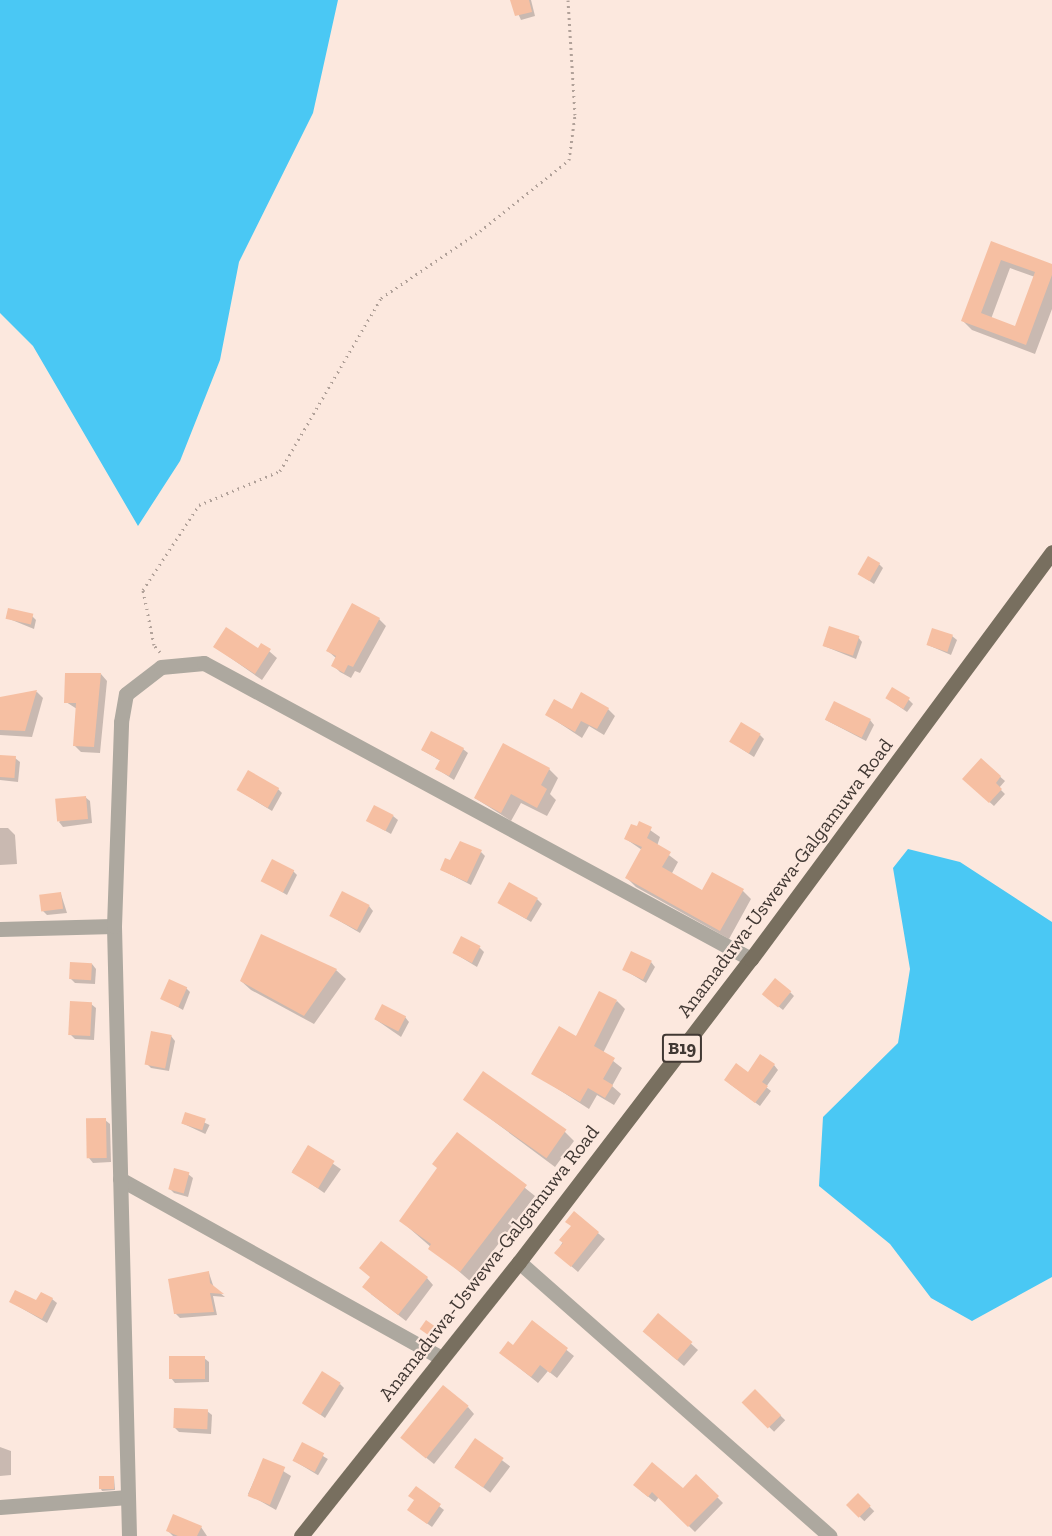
<!DOCTYPE html>
<html>
<head>
<meta charset="utf-8">
<style>
  body { margin:0 }
  #map { position:relative; width:1052px; height:1536px; overflow:hidden; background:#fce8de; font-family:"Zilla Slab",serif }
  div>[style] { position:absolute }
  .water>* { inset:0; background:#4ac8f4 }
  .shadow>* { inset:0; background:#0003; transform-origin:0 0 }
  .building>* { inset:0; background:#f6bfa2; transform-origin:0 0 }
  .path>* { height:3px; margin-top:-1.5px; transform-origin:0; background:repeating-linear-gradient(90deg,#b1a199 0 1.5px,transparent 0 6px) }
  .minor>* { height:15px; margin:-7.5px; padding:0 7.5px; transform-origin:7.5px; border-radius:7.5px; background:#ada89f }
  .major>* { height:15px; margin:-7.5px; padding:0 7.5px; transform-origin:7.5px; border-radius:7.5px; background:#786f5f }
  span { translate:-50% -50%; white-space:nowrap; text-align:center; line-height:1.15; -webkit-text-stroke:4.5px #fce8de; paint-order:stroke }
  .shield-label span { padding:2px 4px; background:#fce8de; border:2px solid; border-radius:4px; -webkit-text-stroke-width:0 }
  .shield-label { font-size:18px; color:#413833; font-weight:700 }
  .street-label { font-size:20px; color:#413833 }
</style>
</head>
<body>
<div id="map">
  <div class="water">
    <i style="clip-path:polygon(0 0,338px 0,313px 113px,239px 262px,220px 360px,180px 461px,138px 526px,33px 346px,0 313px)"></i>
    <i style="clip-path:polygon(908px 849px,960px 862px,1052px 922px,1052px 1277px,972px 1321px,931px 1298px,890px 1244px,819px 1186px,823px 1117px,898px 1043px,910px 969px,893px 868px)"></i>
  </div>
  <div class="shadow">
    <i style="clip-path:polygon(512px 0,531px 0,535px 16px,521px 20px)"></i>
    <i style="clip-path:polygon(evenodd,992px 243px,1052px 265px,1052px 309px,1035px 354px,972px 330px,963px 321px,992px 243px,1010px 268px,1035px 277px,1016px 328px,991px 319px,1010px 268px)"></i>
    <i style="clip-path:polygon(879px 564px,883px 568px,874px 584px,859px 574px)"></i>
    <i style="clip-path:polygon(32px 616px,36px 620px,34px 629px,7px 618px)"></i>
    <i style="clip-path:polygon(379px 619px,386px 626px,360px 673px,355px 671px,351px 678px,340px 672px,333px 665px,337px 659px,328px 651px)"></i>
    <i style="clip-path:polygon(952px 636px,957px 640px,951px 655px,928px 645px)"></i>
    <i style="clip-path:polygon(858px 637px,862px 642px,856px 659px,824px 646px)"></i>
    <i style="clip-path:polygon(262px 645px,277px 658px,262px 680px,215px 647px,259px 650px)"></i>
    <i style="clip-path:polygon(101px 674px,107px 681px,100px 753px,81px 752px,75px 746px,77px 709px,66px 702px)"></i>
    <i style="clip-path:polygon(37px 692px,43px 698px,32px 737px,0 735px,0 698px)"></i>
    <i style="clip-path:polygon(887px 698px,909px 700px,913px 704px,907px 712px)"></i>
    <i style="clip-path:polygon(608px 709px,615px 716px,604px 735px,589px 726px,582px 738px,547px 715px)"></i>
    <i style="clip-path:polygon(826px 720px,870px 720px,874px 725px,866px 741px)"></i>
    <i style="clip-path:polygon(760px 735px,764px 739px,754px 757px,731px 742px)"></i>
    <i style="clip-path:polygon(463px 749px,468px 753px,454px 780px,437px 769px,441px 761px,422px 750px)"></i>
    <i style="clip-path:polygon(15px 758px,20px 762px,18px 782px,0 780px,0 760px)"></i>
    <i style="clip-path:polygon(981px 760px,1005px 781px,999px 788px,1005px 794px,994px 806px,968px 783px)"></i>
    <i style="clip-path:polygon(549px 769px,558px 778px,550px 794px,556px 800px,547px 816px,521px 803px,511px 821px,475px 798px)"></i>
    <i style="clip-path:polygon(278px 789px,282px 793px,272px 811px,238px 790px)"></i>
    <i style="clip-path:polygon(85px 797px,90px 801px,92px 823px,63px 827px,59px 822px)"></i>
    <i style="clip-path:polygon(393px 816px,398px 820px,391px 834px,368px 821px)"></i>
    <i style="clip-path:polygon(640px 823px,660px 837px,657px 846px,678px 862px,671px 875px,703px 892px,743px 891px,751px 899px,729px 939px,636px 887px,627px 878px,642px 850px,626px 839px)"></i>
    <i style="clip-path:polygon(0 828px,8px 828px,15px 835px,17px 864px,0 865px)"></i>
    <i style="clip-path:polygon(481px 852px,485px 856px,471px 885px,442px 870px)"></i>
    <i style="clip-path:polygon(293px 871px,297px 875px,287px 895px,262px 880px)"></i>
    <i style="clip-path:polygon(61px 894px,67px 913px,47px 915px,42px 910px)"></i>
    <i style="clip-path:polygon(537px 899px,542px 904px,531px 922px,500px 903px)"></i>
    <i style="clip-path:polygon(369px 906px,373px 911px,360px 933px,331px 916px)"></i>
    <i style="clip-path:polygon(480px 948px,484px 952px,477px 967px,454px 953px)"></i>
    <i style="clip-path:polygon(651px 962px,655px 967px,646px 983px,623px 969px)"></i>
    <i style="clip-path:polygon(92px 964px,96px 969px,95px 984px,75px 983px,71px 979px)"></i>
    <i style="clip-path:polygon(336px 970px,346px 979px,314px 1024px,251px 990px,241px 981px)"></i>
    <i style="clip-path:polygon(186px 988px,190px 992px,183px 1010px,162px 998px)"></i>
    <i style="clip-path:polygon(790px 992px,794px 996px,783px 1010px,768px 998px)"></i>
    <i style="clip-path:polygon(617px 1001px,625px 1009px,603px 1053px,622px 1068px,612px 1086px,621px 1094px,614px 1105px,597px 1095px,589px 1109px,533px 1073px)"></i>
    <i style="clip-path:polygon(91px 1004px,96px 1008px,94px 1040px,75px 1039px,70px 1034px)"></i>
    <i style="clip-path:polygon(405px 1017px,409px 1022px,401px 1037px,375px 1019px)"></i>
    <i style="clip-path:polygon(171px 1036px,175px 1041px,169px 1071px,151px 1068px,146px 1063px)"></i>
    <i style="clip-path:polygon(774px 1065px,778px 1070px,766px 1087px,771px 1091px,760px 1106px,730px 1084px)"></i>
    <i style="clip-path:polygon(464px 1099px,565px 1132px,574px 1141px,555px 1167px)"></i>
    <i style="left:186px;top:1114px;width:26px;height:10px;rotate:25deg"></i>
    <i style="clip-path:polygon(105px 1120px,110px 1124px,111px 1162px,93px 1163px,89px 1158px)"></i>
    <i style="clip-path:polygon(458px 1134px,535px 1196px,470px 1281px,401px 1221px,439px 1169px)"></i>
    <i style="left:309px;top:1147px;width:39px;height:29px;rotate:35deg"></i>
    <i style="clip-path:polygon(188px 1174px,193px 1178px,188px 1197px,174px 1193px,170px 1189px)"></i>
    <i style="clip-path:polygon(574px 1213px,605px 1239px,578px 1272px,556px 1253px,572px 1227px)"></i>
    <i style="clip-path:polygon(209px 1273px,214px 1288px,225px 1297px,213px 1296px,217px 1315px,180px 1318px,175px 1313px)"></i>
    <i style="clip-path:polygon(371px 1277px,427px 1278px,433px 1285px,406px 1321px,371px 1294px)"></i>
    <i style="clip-path:polygon(52px 1299px,57px 1303px,47px 1323px,11px 1302px)"></i>
    <i style="clip-path:polygon(659px 1315px,698px 1350px,684px 1366px,651px 1338px)"></i>
    <i style="clip-path:polygon(532px 1322px,574px 1356px,557px 1378px,548px 1371px,538px 1383px,501px 1353px,513px 1347px)"></i>
    <i style="clip-path:polygon(435px 1328px,432px 1336px,423px 1330px)"></i>
    <i style="clip-path:polygon(204px 1358px,209px 1362px,209px 1382px,175px 1383px,171px 1378px)"></i>
    <i style="clip-path:polygon(340px 1384px,344px 1388px,325px 1418px,304px 1403px)"></i>
    <i style="left:755px;top:1391px;width:42px;height:16px;rotate:44deg"></i>
    <i style="clip-path:polygon(468px 1407px,474px 1414px,434px 1464px,409px 1444px)"></i>
    <i style="clip-path:polygon(207px 1411px,212px 1415px,211px 1434px,179px 1432px,175px 1428px)"></i>
    <i style="left:475px;top:1440px;width:44px;height:33px;rotate:37deg"></i>
    <i style="left:303px;top:1444px;width:29px;height:19px;rotate:31deg"></i>
    <i style="clip-path:polygon(0 1447px,11px 1451px,11px 1475px,0 1476px)"></i>
    <i style="clip-path:polygon(264px 1459px,291px 1476px,276px 1510px,248px 1494px)"></i>
    <i style="clip-path:polygon(696px 1476px,723px 1503px,695px 1532px,659px 1497px,655px 1502px,641px 1491px,683px 1490px)"></i>
    <i style="clip-path:polygon(114px 1477px,115px 1490px,102px 1491px,101px 1489px)"></i>
    <i style="clip-path:polygon(416px 1488px,444px 1510px,432px 1527px,414px 1514px)"></i>
    <i style="left:858px;top:1495px;width:23px;height:14px;rotate:45deg"></i>
    <i style="clip-path:polygon(201px 1527px,207px 1536px,173px 1536px,167px 1530px)"></i>
  </div>
  <div class="building">
    <i style="clip-path:polygon(510px 0,529px 0,532px 12px,515px 16px)"></i>
    <i style="clip-path:polygon(evenodd,991px 241px,1052px 264px,1052px 275px,1026px 345px,961px 321px,991px 241px,1001px 260px,1035px 272px,1015px 326px,981px 313px,1001px 260px)"></i>
    <i style="left:868px;top:556px;width:14px;height:21px;rotate:30deg"></i>
    <i style="clip-path:polygon(352px 603px,380px 618px,353px 667px,348px 665px,344px 673px,331px 666px,336px 656px,326px 651px)"></i>
    <i style="left:8px;top:608px;width:26px;height:11px;rotate:13deg"></i>
    <i style="left:829px;top:626px;width:32px;height:21px;rotate:18deg"></i>
    <i style="clip-path:polygon(226px 627px,258px 648px,261px 643px,271px 649px,255px 674px,213px 647px)"></i>
    <i style="left:932px;top:628px;width:22px;height:18px;rotate:18deg"></i>
    <i style="clip-path:polygon(65px 673px,101px 673px,94px 747px,73px 746px,76px 703px,64px 703px)"></i>
    <i style="left:892px;top:687px;width:21px;height:13px;rotate:31deg"></i>
    <i style="clip-path:polygon(37px 690px,25px 731px,0 730px,0 697px)"></i>
    <i style="clip-path:polygon(581px 692px,609px 708px,597px 729px,581px 721px,575px 732px,545px 715px,554px 699px,572px 709px)"></i>
    <i style="left:834px;top:701px;width:41px;height:21px;rotate:26deg"></i>
    <i style="left:741px;top:722px;width:23px;height:23px;rotate:31deg"></i>
    <i style="clip-path:polygon(431px 731px,464px 748px,449px 776px,435px 769px,440px 760px,421px 750px)"></i>
    <i style="clip-path:polygon(503px 743px,550px 768px,541px 785px,547px 789px,537px 808px,511px 794px,501px 813px,474px 798px)"></i>
    <i style="left:0;top:755px;width:16px;height:22px;rotate:4deg"></i>
    <i style="clip-path:polygon(981px 758px,1001px 776px,996px 783px,1002px 789px,989px 803px,962px 779px)"></i>
    <i style="left:248px;top:770px;width:36px;height:23px;rotate:30deg"></i>
    <i style="left:86px;top:796px;width:23px;height:31px;rotate:85deg"></i>
    <i style="left:374px;top:805px;width:22px;height:18px;rotate:27deg"></i>
    <i style="clip-path:polygon(639px 821px,652px 827px,647px 838px,671px 852px,662px 867px,702px 890px,712px 872px,744px 889px,720px 931px,625px 878px,642px 847px,624px 839px,631px 824px,637px 826px)"></i>
    <i style="clip-path:polygon(460px 841px,482px 850px,467px 882px,440px 870px,445px 858px,450px 860px)"></i>
    <i style="left:272px;top:859px;width:25px;height:25px;rotate:27deg"></i>
    <i style="left:509px;top:882px;width:33px;height:24px;rotate:29deg"></i>
    <i style="left:342px;top:891px;width:31px;height:28px;rotate:27deg"></i>
    <i style="left:61px;top:892px;width:17px;height:22px;rotate:83deg"></i>
    <i style="clip-path:polygon(261px 934px,337px 969px,304px 1016px,240px 981px)"></i>
    <i style="left:461px;top:936px;width:22px;height:19px;rotate:27deg"></i>
    <i style="left:631px;top:951px;width:23px;height:21px;rotate:25deg"></i>
    <i style="left:70px;top:962px;width:22px;height:17px;rotate:3deg"></i>
    <i style="left:775px;top:978px;width:21px;height:21px;rotate:39deg"></i>
    <i style="left:169px;top:979px;width:20px;height:22px;rotate:24deg"></i>
    <i style="clip-path:polygon(599px 991px,617px 1000px,594px 1046px,615px 1058px,603px 1079px,613px 1085px,605px 1098px,588px 1088px,580px 1102px,531px 1074px,559px 1026px,576px 1036px)"></i>
    <i style="left:70px;top:1001px;width:22px;height:34px;rotate:3deg"></i>
    <i style="left:382px;top:1004px;width:27px;height:17px;rotate:27deg"></i>
    <i style="left:151px;top:1031px;width:21px;height:34px;rotate:11deg"></i>
    <i style="clip-path:polygon(760px 1054px,775px 1064px,762px 1082px,768px 1086px,755px 1103px,724px 1080px,736px 1063px,748px 1072px)"></i>
    <i style="left:483px;top:1071px;width:102px;height:35px;rotate:35deg"></i>
    <i style="left:185px;top:1112px;width:22px;height:12px;rotate:18deg"></i>
    <i style="left:106px;top:1118px;width:40px;height:20px;rotate:89deg"></i>
    <i style="clip-path:polygon(457px 1132px,527px 1185px,460px 1272px,428px 1249px,431px 1244px,399px 1221px,437px 1168px,432px 1164px)"></i>
    <i style="left:308px;top:1145px;width:31px;height:32px;rotate:31deg"></i>
    <i style="left:174px;top:1168px;width:16px;height:22px;rotate:15deg"></i>
    <i style="clip-path:polygon(574px 1211px,599px 1232px,571px 1267px,554px 1253px,563px 1243px,559px 1240px,571px 1226px,565px 1222px)"></i>
    <i style="clip-path:polygon(381px 1241px,428px 1277px,398px 1315px,362px 1287px,370px 1277px,359px 1268px)"></i>
    <i style="clip-path:polygon(209px 1271px,210px 1283px,224px 1294px,210px 1293px,214px 1312px,174px 1314px,168px 1279px)"></i>
    <i style="clip-path:polygon(15px 1290px,36px 1300px,41px 1292px,53px 1298px,42px 1319px,9px 1302px)"></i>
    <i style="left:658px;top:1313px;width:45px;height:24px;rotate:40deg"></i>
    <i style="left:426px;top:1320px;width:12px;height:11px;rotate:35deg"></i>
    <i style="clip-path:polygon(532px 1320px,568px 1348px,550px 1373px,540px 1365px,531px 1377px,499px 1353px,508px 1341px,513px 1345px)"></i>
    <i style="left:205px;top:1356px;width:23px;height:36px;rotate:90deg"></i>
    <i style="left:322px;top:1371px;width:22px;height:38px;rotate:32deg"></i>
    <i style="left:443px;top:1385px;width:33px;height:68px;rotate:39deg"></i>
    <i style="left:755px;top:1389px;width:37px;height:19px;rotate:45deg"></i>
    <i style="left:174px;top:1408px;width:34px;height:20px;rotate:2deg"></i>
    <i style="left:475px;top:1438px;width:35px;height:36px;rotate:35deg"></i>
    <i style="left:302px;top:1442px;width:25px;height:21px;rotate:27deg"></i>
    <i style="left:263px;top:1458px;width:24px;height:41px;rotate:22deg"></i>
    <i style="clip-path:polygon(652px 1462px,683px 1488px,696px 1474px,719px 1496px,688px 1527px,652px 1492px,648px 1497px,633px 1485px)"></i>
    <i style="left:99px;top:1476px;width:15px;height:13px"></i>
    <i style="clip-path:polygon(416px 1486px,441px 1504px,427px 1524px,407px 1510px,414px 1500px,408px 1496px)"></i>
    <i style="left:858px;top:1493px;width:18px;height:17px;rotate:45deg"></i>
    <i style="clip-path:polygon(173px 1514px,202px 1526px,197px 1536px,178px 1536px,166px 1531px)"></i>
  </div>
  <div class="path">
    <i style="left:160px;top:652px;width:9px;rotate:-131deg"></i>
    <i style="left:154px;top:645px;width:56px;rotate:-101.3deg"></i>
    <i style="left:143px;top:590px;width:102px;rotate:-56.6deg"></i>
    <i style="left:199px;top:505px;width:88px;rotate:-22.8deg"></i>
    <i style="left:280px;top:471px;width:200px;rotate:-59.7deg"></i>
    <i style="left:381px;top:298px;width:120px;rotate:-34.1deg"></i>
    <i style="left:480px;top:231px;width:114px;rotate:-38.6deg"></i>
    <i style="left:569px;top:160px;width:45px;rotate:-82.4deg"></i>
    <i style="left:575px;top:115px;width:115px;rotate:-93.5deg"></i>
  </div>
  <div class="minor">
    <i style="left:0;top:929px;width:114px;rotate:-1.5deg"></i>
    <i style="left:120px;top:1179px;width:368px;rotate:29.1deg"></i>
    <i style="left:519px;top:1262px;width:414px;rotate:41.4deg"></i>
    <i style="left:0;top:1507px;width:128px;rotate:-4.5deg"></i>
    <i style="left:129px;top:1536px;width:610px;rotate:-91.41deg"></i>
    <i style="left:114px;top:926px;width:204px;rotate:-88deg"></i>
    <i style="left:121px;top:722px;width:28px;rotate:-80deg"></i>
    <i style="left:126px;top:694px;width:44px;rotate:-37.6deg"></i>
    <i style="left:161px;top:667px;width:43px;rotate:-5.3deg"></i>
    <i style="left:204px;top:663px;width:622px;rotate:28.42deg"></i>
  </div>
  <div class="major">
    <i style="left:301px;top:1536px;width:350px;rotate:-51.5deg"></i>
    <i style="left:519px;top:1262px;width:382px;rotate:-52.6deg"></i>
    <i style="left:751px;top:959px;width:506px;rotate:-53.51deg"></i>
  </div>
  <div class="shield-label">
    <span style="left:682px;top:1048px">B19</span>
  </div>
  <div class="street-label">
    <span style="left:785px;top:878px;rotate:-53deg">Anamaduwa-Uswewa-Galgamuwa Road</span>
    <span style="left:489px;top:1263px;rotate:-52deg">Anamaduwa-Uswewa-Galgamuwa Road</span>
  </div>
</div>
</body>
</html>
